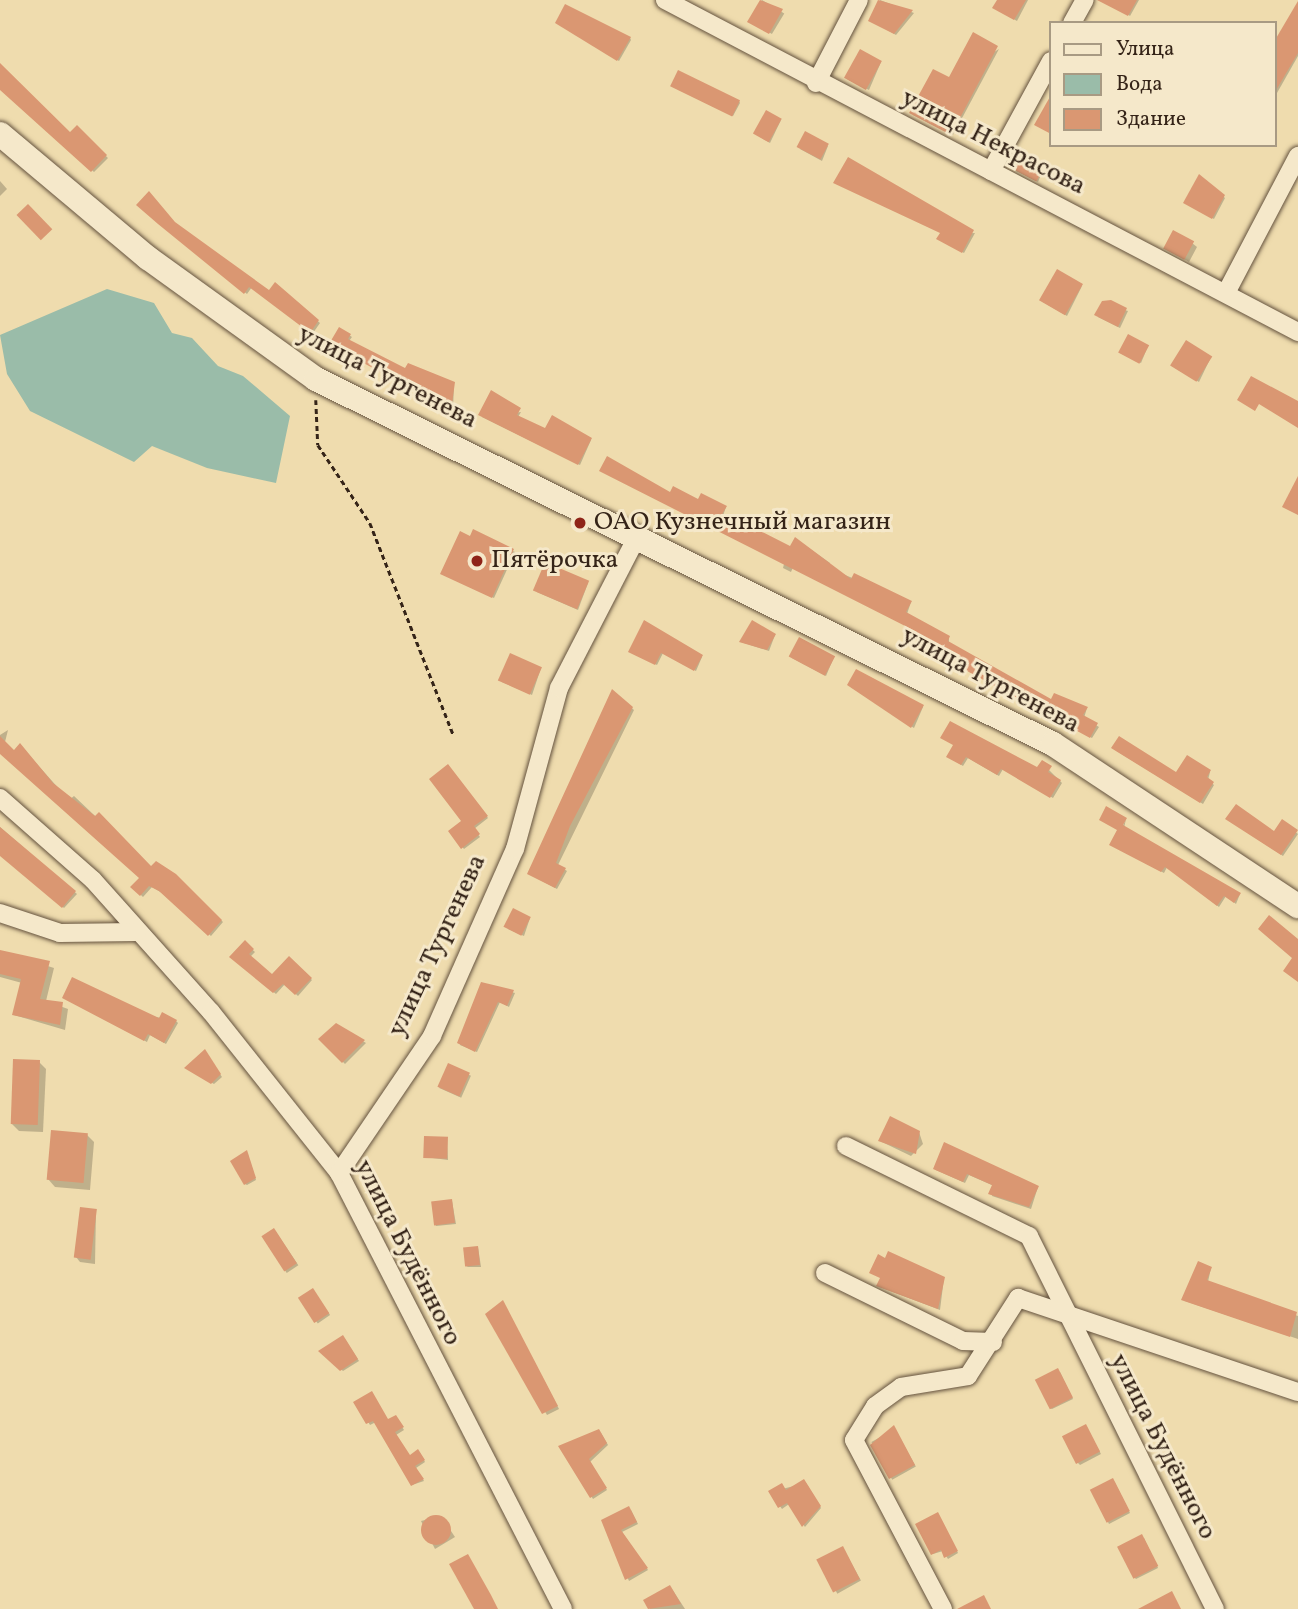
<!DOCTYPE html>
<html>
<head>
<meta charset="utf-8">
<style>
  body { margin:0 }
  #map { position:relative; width:1298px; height:1609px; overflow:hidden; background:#efdcae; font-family:Vollkorn,serif }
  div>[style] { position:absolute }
  .water>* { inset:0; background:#9abca9 }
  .shadow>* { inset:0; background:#0003; transform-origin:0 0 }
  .building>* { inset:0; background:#da9772; transform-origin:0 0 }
  .round { border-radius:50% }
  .path>* { height:2.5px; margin-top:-1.25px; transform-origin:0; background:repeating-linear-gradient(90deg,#352418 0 5px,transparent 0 8.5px) }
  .roads { filter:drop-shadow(0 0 2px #64523e) drop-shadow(0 0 2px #64523e) }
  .street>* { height:18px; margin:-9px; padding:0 9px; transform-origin:9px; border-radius:9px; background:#f5e8ca }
  .secondary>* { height:24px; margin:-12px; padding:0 12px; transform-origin:12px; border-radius:12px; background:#f5e8ca }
  .dots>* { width:19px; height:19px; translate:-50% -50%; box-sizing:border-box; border:4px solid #f5e8ca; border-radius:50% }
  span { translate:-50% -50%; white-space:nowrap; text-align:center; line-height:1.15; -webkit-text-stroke:6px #f5e8ca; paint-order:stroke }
  .street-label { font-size:26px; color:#352418 }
  .poi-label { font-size:26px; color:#352418 }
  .left { translate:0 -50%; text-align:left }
  .legend { position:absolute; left:1049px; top:21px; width:228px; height:126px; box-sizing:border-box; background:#f5e8ca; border:2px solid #a89a83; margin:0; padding:9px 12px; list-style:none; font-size:21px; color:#352418 }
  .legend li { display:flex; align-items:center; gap:14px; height:35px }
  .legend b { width:35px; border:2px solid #a89a83 }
</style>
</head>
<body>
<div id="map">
  <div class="water">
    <i style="clip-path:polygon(107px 289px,154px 303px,172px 333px,192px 338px,218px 366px,243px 376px,290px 416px,276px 483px,207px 468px,152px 446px,134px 462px,30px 411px,7px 374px,0 335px)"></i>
  </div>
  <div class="shadow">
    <i style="left:762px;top:0;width:26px;height:24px;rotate:31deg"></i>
    <i style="clip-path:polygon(880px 0,914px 13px,896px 35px,870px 20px)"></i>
    <i style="clip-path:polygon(999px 0,1028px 0,1017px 21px,996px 9px)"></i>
    <i style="clip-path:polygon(1111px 0,1139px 0,1130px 16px)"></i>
    <i style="clip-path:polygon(1298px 7px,1298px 56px,1277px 93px,1275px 91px)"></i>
    <i style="clip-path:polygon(559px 24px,630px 38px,631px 40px,619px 61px)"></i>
    <i style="clip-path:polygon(999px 49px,953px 135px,913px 115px,949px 80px)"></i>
    <i style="clip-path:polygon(881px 62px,869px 90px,849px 80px)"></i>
    <i style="clip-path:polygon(0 66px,70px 135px,77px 128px,108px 158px,94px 172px,0 85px)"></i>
    <i style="clip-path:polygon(673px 87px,739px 101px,740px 103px,733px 116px)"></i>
    <i style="clip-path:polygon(781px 120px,770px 143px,757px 135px)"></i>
    <i style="clip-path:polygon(828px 146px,822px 161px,800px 149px)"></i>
    <i style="clip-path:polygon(1044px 168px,1038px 182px,1016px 171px)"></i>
    <i style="clip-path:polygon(1199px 177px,1225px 198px,1214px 219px,1187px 204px)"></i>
    <i style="clip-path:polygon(0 181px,7px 189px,0 196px)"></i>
    <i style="clip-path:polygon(138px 205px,269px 292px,276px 285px,320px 323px,313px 333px,252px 287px,247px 294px)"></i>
    <i style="clip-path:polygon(975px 233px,964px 253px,940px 240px,941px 234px)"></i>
    <i style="clip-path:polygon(1192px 243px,1197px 247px,1189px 262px,1166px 248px)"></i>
    <i style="clip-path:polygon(1082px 286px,1067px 316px,1043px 302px)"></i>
    <i style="clip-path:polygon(1102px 303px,1128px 311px,1120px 328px,1098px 317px)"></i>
    <i style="clip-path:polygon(340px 329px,352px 337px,349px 341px,406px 371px,454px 383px,453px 411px,333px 345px)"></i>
    <i style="clip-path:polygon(1148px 346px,1141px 363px,1122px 354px)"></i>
    <i style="clip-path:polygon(1211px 357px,1199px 382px,1175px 368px)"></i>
    <i style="clip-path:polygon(521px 412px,518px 417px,546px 431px,591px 440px,580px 465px,482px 417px)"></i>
    <i style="clip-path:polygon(670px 495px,726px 507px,722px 519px,749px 533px,791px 549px,803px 544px,830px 563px,828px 568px,911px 602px,907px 614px,949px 637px,949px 643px,1052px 702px,1087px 708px,1084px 718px,1099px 727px,1092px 738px,948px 660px,918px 632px,794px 565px,791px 572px,783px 568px,785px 560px)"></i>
    <i style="clip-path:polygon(473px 532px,515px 552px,494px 598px,444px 575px)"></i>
    <i style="clip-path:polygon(588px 583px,578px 610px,537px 592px)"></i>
    <i style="clip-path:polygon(644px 623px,702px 657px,696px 671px,663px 653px,657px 665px,632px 653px)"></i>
    <i style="clip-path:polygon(775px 635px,769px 651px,741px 642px)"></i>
    <i style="clip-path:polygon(834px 657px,826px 676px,792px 658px)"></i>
    <i style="clip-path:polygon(541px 668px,532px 695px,502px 682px)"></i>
    <i style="clip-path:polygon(857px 672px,923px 707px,914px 728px,851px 687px)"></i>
    <i style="clip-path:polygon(613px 692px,634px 710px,558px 865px,567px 871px,557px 889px,531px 875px)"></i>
    <i style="clip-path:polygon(8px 730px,5px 742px,14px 752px,20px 745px,69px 800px,74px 796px,151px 869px,175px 875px,223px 922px,211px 936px,162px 893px,152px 887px,143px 897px,133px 887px,141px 878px,0 752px,0 735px)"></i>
    <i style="clip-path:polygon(955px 746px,1038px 770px,1042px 763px,1062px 783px,1053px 798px,1003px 769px,999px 776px,968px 758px,963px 766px,950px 758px)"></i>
    <i style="clip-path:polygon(1115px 750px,1177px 774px,1210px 772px,1208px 780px,1214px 785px,1203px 804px)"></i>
    <i style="clip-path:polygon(447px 767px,488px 818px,474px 829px,480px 837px,464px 849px,450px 832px,464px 821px)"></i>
    <i style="clip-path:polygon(1126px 819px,1124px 828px,1240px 894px,1236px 904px,1226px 896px,1219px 907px,1167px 867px,1164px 873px,1113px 846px)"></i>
    <i style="clip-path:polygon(1229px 820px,1275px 833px,1283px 822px,1298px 834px,1283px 856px)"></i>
    <i style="clip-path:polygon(0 827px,77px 894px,64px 908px,0 848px)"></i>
    <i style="clip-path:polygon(530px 918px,524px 936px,508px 929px)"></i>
    <i style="clip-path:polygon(245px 943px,255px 952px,250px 957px,272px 976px,289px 958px,312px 980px,298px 996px,285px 984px,276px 994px,231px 957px)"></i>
    <i style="clip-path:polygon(0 951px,54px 968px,46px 1001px,68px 1009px,65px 1030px,14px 1015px,22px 983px,0 977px)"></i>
    <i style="clip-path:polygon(482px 984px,515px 993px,509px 1007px,500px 1002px,477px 1052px,460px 1045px)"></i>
    <i style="clip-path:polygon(66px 999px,176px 1021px,178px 1023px,166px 1044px,150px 1035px,147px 1042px)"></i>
    <i style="clip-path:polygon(336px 1025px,366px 1043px,345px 1064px,321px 1039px)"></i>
    <i style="clip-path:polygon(206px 1053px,222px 1077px,214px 1084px,186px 1068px)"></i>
    <i style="clip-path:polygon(39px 1062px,46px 1069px,43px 1132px,19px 1131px,11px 1123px)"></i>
    <i style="left:449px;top:1066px;width:24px;height:24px;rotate:24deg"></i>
    <i style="clip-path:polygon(919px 1132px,923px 1144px,911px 1156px,882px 1142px)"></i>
    <i style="clip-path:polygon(87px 1135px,94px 1142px,90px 1190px,55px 1187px,48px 1179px)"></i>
    <i style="clip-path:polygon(447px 1139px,448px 1160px,425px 1157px)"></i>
    <i style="clip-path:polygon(945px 1145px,1038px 1187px,1031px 1209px,992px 1196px,994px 1186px,969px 1175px,965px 1183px,936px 1170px)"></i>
    <i style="clip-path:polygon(247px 1152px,256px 1180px,247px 1185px,245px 1184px)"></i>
    <i style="clip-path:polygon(452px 1201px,456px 1224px,436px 1226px,435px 1224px)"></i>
    <i style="clip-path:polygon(96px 1211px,95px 1264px,80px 1262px,76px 1257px)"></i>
    <i style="left:276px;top:1232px;width:40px;height:14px;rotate:56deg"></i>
    <i style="clip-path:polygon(478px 1247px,481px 1267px,468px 1267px,466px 1266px)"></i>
    <i style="clip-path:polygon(1211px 1268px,1208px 1282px,1298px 1316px,1298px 1339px,1185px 1301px)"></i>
    <i style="clip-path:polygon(944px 1278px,940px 1310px,880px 1287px)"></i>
    <i style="left:314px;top:1292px;width:28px;height:15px;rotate:55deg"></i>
    <i style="clip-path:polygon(503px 1302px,559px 1409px,547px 1415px,488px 1315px)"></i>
    <i style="clip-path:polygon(345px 1339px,359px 1361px,343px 1371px,321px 1351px)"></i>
    <i style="clip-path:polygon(1060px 1372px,1073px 1399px,1052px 1409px,1050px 1408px)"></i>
    <i style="clip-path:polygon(356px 1402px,388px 1421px,397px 1419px,404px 1430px,396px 1435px,410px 1457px,420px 1453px,425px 1462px,416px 1468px,424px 1481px,412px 1485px,376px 1422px,370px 1425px)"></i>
    <i style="clip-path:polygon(1087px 1428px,1101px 1454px,1080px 1465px,1078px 1463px)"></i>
    <i style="left:895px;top:1429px;width:43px;height:27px;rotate:61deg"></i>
    <i style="clip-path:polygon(601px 1433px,608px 1445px,590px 1462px,607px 1490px,593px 1499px,561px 1447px)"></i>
    <i style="clip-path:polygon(1114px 1481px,1130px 1513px,1109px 1524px,1108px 1522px)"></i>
    <i style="clip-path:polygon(806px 1483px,821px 1508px,805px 1527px,789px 1504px,782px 1509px,770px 1492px)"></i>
    <i style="clip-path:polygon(631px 1510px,638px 1524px,622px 1532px,648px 1570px,629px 1581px,603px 1521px)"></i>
    <i style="clip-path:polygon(441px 1516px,455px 1537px,435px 1549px,421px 1521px)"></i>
    <i style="clip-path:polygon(939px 1516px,958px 1553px,948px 1559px,943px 1551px,933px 1554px)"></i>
    <i style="clip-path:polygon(1144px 1538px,1158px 1568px,1136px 1579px,1134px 1577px)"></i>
    <i style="left:844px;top:1550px;width:35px;height:27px;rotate:61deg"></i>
    <i style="clip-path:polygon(672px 1589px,685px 1609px,650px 1609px,646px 1601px)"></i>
  </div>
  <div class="building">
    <i style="clip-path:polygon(760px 0,783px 9px,769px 34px,747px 22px)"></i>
    <i style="clip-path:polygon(878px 0,913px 10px,894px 34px,868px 21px)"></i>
    <i style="clip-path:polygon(997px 0,1026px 0,1014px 20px,992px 8px)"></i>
    <i style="clip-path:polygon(1097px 0,1137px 0,1128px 16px)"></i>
    <i style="clip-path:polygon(1298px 1px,1298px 53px,1275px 92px,1275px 40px)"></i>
    <i style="clip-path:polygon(565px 4px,631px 37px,617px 61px,555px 23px)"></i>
    <i style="clip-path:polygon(973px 32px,998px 46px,951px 135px,909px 113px,933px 69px,949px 77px)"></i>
    <i style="left:860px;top:49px;width:25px;height:33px;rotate:29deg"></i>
    <i style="clip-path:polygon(0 63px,70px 132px,77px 125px,107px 155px,91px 172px,0 90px)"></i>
    <i style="left:678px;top:70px;width:69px;height:18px;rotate:26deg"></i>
    <i style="clip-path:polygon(1051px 95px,1051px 134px,1034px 125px)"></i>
    <i style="left:766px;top:110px;width:18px;height:27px;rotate:29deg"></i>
    <i style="left:805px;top:131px;width:27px;height:18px;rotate:28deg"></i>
    <i style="left:1021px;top:153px;width:27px;height:18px;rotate:28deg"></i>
    <i style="clip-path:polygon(848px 157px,974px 230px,962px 253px,936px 239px,940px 233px,833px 183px)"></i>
    <i style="clip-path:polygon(1199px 174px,1225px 195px,1212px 219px,1183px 203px)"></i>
    <i style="clip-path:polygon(149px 191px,175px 222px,269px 290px,275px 282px,319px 320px,310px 333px,249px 287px,244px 294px,158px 224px,136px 205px)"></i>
    <i style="left:28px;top:204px;width:35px;height:16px;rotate:46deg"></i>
    <i style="left:1173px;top:230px;width:24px;height:21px;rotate:28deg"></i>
    <i style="left:1057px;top:269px;width:30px;height:36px;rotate:30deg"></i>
    <i style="clip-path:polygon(1111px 300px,1127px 308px,1118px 327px,1094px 315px,1102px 301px)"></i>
    <i style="clip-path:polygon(339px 327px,351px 334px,348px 339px,405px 368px,408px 363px,455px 382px,451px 411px,329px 344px)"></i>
    <i style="left:1128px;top:334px;width:24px;height:21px;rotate:28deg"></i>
    <i style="left:1186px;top:340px;width:31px;height:30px;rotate:32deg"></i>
    <i style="clip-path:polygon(1251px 376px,1298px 401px,1298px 428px,1259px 404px,1255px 411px,1237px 400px)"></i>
    <i style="clip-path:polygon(491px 390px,521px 408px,517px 415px,545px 428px,552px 415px,592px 438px,578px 465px,478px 415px)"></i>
    <i style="clip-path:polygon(607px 456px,670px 492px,673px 486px,698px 499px,701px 493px,727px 506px,721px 516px,748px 530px,751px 526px,790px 546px,795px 537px,851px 579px,854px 573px,912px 601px,906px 612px,950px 636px,948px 641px,1051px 699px,1054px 693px,1088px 707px,1083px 715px,1098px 723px,1090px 738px,945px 659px,913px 638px,917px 632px,599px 471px)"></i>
    <i style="clip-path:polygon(1298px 476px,1298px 515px,1282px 507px)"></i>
    <i style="clip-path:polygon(473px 529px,514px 549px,492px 598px,440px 574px,460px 531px,470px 536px)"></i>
    <i style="left:545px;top:562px;width:48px;height:31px;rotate:23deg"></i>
    <i style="clip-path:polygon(644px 620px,703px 655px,694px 671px,661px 653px,655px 665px,628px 652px)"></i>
    <i style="clip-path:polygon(752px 620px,776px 634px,767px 650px,739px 642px)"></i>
    <i style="left:799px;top:637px;width:41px;height:22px;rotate:28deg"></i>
    <i style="left:510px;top:653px;width:35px;height:30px;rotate:24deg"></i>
    <i style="clip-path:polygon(856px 669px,924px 705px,911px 728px,847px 685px)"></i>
    <i style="clip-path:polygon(612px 689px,633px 707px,570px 826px,556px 863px,566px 868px,555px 888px,527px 874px)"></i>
    <i style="clip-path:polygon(950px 721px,1037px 767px,1042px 760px,1052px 766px,1048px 772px,1061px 780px,1050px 798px,1001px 769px,997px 775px,966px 757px,961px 765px,946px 757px,953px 745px,940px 738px)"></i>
    <i style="clip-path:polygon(0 736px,14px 750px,20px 743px,53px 783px,95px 816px,99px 812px,151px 866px,156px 861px,176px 874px,222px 920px,208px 936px,159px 891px,149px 886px,140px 896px,130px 887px,139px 878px,0 754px)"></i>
    <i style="clip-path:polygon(1119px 736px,1176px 772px,1187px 755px,1211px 770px,1207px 777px,1214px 782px,1200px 803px,1111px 748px)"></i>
    <i style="clip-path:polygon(448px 764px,488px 816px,474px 826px,480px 834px,461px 849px,448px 831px,461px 821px,429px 779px)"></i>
    <i style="clip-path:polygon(1236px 804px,1274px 831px,1282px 819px,1298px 830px,1281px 855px,1225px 819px)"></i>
    <i style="clip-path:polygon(1106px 806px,1127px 818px,1123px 825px,1241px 893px,1234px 903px,1224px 896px,1217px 906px,1165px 867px,1161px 872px,1109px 845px,1117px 830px,1099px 820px)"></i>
    <i style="clip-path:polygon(0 827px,76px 891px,62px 908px,0 856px)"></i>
    <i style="left:513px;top:908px;width:20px;height:21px;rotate:27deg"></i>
    <i style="clip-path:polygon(1269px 915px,1298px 939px,1298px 982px,1283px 971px,1292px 958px,1258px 929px)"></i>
    <i style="clip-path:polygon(245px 940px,254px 949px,249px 954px,272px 974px,289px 956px,312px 978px,295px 995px,283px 984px,273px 993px,229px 957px)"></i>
    <i style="clip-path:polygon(0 950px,50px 961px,40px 999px,63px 1002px,60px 1025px,12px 1015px,21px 979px,0 974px)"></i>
    <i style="clip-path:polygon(72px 977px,159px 1018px,162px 1012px,177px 1020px,164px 1043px,148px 1034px,144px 1041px,62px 998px)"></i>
    <i style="clip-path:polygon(481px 982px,514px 990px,507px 1006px,498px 1002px,475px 1052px,457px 1043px)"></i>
    <i style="clip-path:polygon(336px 1023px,365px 1040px,342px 1063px,318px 1039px)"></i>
    <i style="clip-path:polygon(205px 1049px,221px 1074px,211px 1084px,184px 1068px)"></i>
    <i style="left:13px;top:1059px;width:27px;height:65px;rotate:2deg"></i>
    <i style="left:448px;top:1063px;width:24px;height:26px;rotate:24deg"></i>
    <i style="clip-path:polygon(890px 1116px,920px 1131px,916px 1154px,878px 1141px)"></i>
    <i style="left:51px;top:1130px;width:37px;height:50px;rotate:5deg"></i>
    <i style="left:424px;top:1136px;width:24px;height:22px;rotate:2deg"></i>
    <i style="clip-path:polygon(944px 1142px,1039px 1186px,1029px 1207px,988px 1194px,992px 1185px,967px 1174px,963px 1182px,933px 1169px)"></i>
    <i style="clip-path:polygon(247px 1150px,256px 1178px,244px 1185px,230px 1161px)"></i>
    <i style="left:452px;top:1199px;width:24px;height:21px;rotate:83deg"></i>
    <i style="left:80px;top:1207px;width:17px;height:51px;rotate:7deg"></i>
    <i style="left:274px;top:1228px;width:42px;height:15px;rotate:57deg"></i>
    <i style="left:478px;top:1246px;width:19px;height:15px;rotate:84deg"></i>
    <i style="clip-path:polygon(888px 1251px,945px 1277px,938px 1309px,876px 1286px,880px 1278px,869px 1273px,878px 1254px,885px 1258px)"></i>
    <i style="clip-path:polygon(1198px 1261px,1212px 1267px,1207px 1280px,1297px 1312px,1290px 1337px,1181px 1300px)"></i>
    <i style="left:313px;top:1288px;width:30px;height:18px;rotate:57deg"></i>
    <i style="clip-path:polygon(503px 1300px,558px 1406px,542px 1414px,485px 1314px)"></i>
    <i style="clip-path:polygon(343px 1335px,358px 1359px,340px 1371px,318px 1351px)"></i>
    <i style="left:1058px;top:1368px;width:33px;height:26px;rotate:63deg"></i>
    <i style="clip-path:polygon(372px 1391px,388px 1419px,396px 1415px,404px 1427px,395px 1432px,410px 1455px,418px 1449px,425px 1460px,415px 1466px,424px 1479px,411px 1486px,373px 1421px,366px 1424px,353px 1402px)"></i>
    <i style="left:1086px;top:1424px;width:31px;height:27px;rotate:63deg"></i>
    <i style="clip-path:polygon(894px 1425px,915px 1465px,889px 1479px,870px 1445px)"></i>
    <i style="clip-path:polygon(599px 1429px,607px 1443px,589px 1459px,607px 1488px,590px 1498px,558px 1446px)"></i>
    <i style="left:1113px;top:1478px;width:37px;height:26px;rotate:63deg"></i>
    <i style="clip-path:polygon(804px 1479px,821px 1506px,802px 1527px,787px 1503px,778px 1508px,768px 1491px,782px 1483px,786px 1490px)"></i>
    <i style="clip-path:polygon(629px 1506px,637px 1522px,621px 1530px,648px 1568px,625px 1580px,601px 1520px)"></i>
    <i style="clip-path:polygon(938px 1512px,958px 1551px,944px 1558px,941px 1550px,931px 1555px,915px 1524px)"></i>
    <i class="round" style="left:421px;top:1515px;width:30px;height:30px"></i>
    <i style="left:1142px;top:1534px;width:36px;height:28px;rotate:63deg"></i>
    <i style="left:843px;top:1546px;width:37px;height:30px;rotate:63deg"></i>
    <i style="clip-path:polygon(468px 1554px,491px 1595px,498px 1609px,474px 1609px,449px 1564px)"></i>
    <i style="clip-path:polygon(670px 1585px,681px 1604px,648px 1609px,643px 1600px)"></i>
    <i style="clip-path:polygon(1172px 1591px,1181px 1609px,1138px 1609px)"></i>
    <i style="clip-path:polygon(984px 1595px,991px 1609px,957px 1609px)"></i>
  </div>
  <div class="path">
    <i style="left:316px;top:400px;width:45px;rotate:87.5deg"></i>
    <i style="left:318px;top:445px;width:94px;rotate:56.3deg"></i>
    <i style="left:370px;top:523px;width:229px;rotate:68.5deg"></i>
  </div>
  <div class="roads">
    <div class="street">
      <i style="left:665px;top:0;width:715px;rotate:27.68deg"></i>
      <i style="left:1072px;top:23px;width:26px;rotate:-61deg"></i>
      <i style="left:816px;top:83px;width:93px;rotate:-62.6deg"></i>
      <i style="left:991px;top:171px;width:125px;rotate:-61.4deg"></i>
      <i style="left:1226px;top:293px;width:155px;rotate:-62.3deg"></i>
      <i style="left:0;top:798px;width:124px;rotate:41.4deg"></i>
      <i style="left:93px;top:880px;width:177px;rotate:48.2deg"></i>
      <i style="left:211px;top:1012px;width:206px;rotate:51.5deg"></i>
      <i style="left:339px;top:1173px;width:490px;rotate:62.8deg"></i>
      <i style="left:0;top:913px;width:63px;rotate:18.4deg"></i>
      <i style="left:60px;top:933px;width:77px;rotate:-0.7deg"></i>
      <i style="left:846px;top:1146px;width:204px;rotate:26.2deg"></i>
      <i style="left:1029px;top:1236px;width:417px;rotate:63.5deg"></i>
      <i style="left:339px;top:1173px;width:166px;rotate:-55.8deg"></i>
      <i style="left:432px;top:1036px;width:205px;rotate:-66.1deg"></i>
      <i style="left:515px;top:849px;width:167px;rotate:-74.7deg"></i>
      <i style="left:559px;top:688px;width:172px;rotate:-62.7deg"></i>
      <i style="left:825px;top:1273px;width:154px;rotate:26.2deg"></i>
      <i style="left:963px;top:1341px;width:30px;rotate:2deg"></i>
      <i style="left:943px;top:1609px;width:191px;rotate:-117.8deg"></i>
      <i style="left:854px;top:1440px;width:40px;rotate:-58deg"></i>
      <i style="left:875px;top:1406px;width:32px;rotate:-36deg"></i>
      <i style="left:901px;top:1387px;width:68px;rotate:-9.3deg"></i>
      <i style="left:968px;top:1376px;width:93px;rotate:-57.3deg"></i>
      <i style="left:1018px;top:1298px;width:295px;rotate:18.6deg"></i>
    </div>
    <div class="secondary">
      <i style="left:0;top:134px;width:193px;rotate:40deg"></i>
      <i style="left:148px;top:258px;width:207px;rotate:35.8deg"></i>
      <i style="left:316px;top:379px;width:822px;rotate:26.35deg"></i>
      <i style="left:1053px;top:744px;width:294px;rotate:33.5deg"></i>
    </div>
  </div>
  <div class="dots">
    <i style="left:580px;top:523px;background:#8f2418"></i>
    <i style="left:477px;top:561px;background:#8f2418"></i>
  </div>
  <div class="street-label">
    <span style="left:993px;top:143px;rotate:27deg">улица Некрасова</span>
    <span style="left:387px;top:378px;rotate:27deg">улица Тургенева</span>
    <span style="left:990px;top:681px;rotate:28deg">улица Тургенева</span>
    <span style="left:438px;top:946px;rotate:-65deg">улица Тургенева</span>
    <span style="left:407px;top:1253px;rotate:63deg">улица Будённого</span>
    <span style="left:1162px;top:1447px;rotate:63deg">улица Будённого</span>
  </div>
  <div class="poi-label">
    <span class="left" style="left:594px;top:523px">ОАО Кузнечный магазин</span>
    <span class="left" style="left:491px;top:561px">Пятёрочка</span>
  </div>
  <ul class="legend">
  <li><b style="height:9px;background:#f5e8ca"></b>Улица</li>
  <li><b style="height:19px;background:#9abca9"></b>Вода</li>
  <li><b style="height:19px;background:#da9772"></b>Здание</li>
  </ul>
</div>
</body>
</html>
